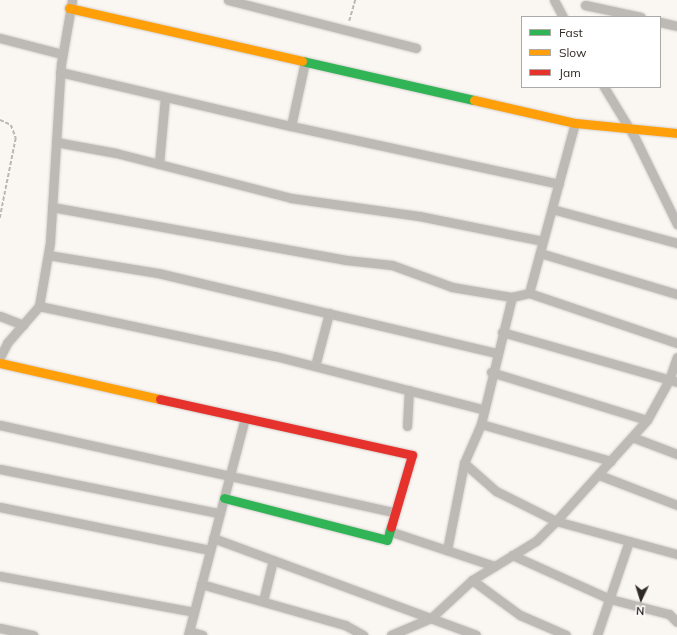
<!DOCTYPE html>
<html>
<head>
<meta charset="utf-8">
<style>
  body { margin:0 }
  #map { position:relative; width:677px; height:635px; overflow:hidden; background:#faf6f2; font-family:Mulish,sans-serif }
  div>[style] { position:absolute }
  .path>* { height:1.5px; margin-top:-0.75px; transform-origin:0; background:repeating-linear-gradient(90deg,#bab7b5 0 4px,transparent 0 6px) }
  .roads { filter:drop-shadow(0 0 1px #d5d1ce) drop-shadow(0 0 1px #d5d1ce) }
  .street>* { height:9px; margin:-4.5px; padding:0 4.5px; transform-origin:4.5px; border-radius:4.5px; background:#bdbab6 }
  .fast>* { height:9px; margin:-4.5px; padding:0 4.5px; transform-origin:4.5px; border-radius:4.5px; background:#30b455 }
  .slow>* { height:9px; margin:-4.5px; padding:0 4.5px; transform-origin:4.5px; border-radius:4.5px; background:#ff9f0a }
  .jam>* { height:9px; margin:-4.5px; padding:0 4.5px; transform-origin:4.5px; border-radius:4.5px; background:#e5322d }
  span { translate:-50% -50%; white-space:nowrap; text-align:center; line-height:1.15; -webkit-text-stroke:3px #fff; paint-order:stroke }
  .legend { position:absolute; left:521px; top:16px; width:140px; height:72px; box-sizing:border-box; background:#fff; border:1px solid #ada9a7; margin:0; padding:5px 7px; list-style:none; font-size:12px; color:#312923 }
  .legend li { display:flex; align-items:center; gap:8px; height:20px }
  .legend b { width:20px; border:1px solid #ada9a7 }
  .north { position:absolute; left:621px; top:579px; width:40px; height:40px; -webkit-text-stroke:3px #fff; paint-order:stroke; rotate:184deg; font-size:11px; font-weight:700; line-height:16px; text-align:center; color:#312923 }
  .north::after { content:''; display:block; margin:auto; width:14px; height:18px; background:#312923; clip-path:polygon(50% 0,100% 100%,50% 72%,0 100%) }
</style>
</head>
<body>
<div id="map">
  <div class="path">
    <i style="left:349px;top:21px;width:22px;rotate:-74deg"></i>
    <i style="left:0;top:120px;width:12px;rotate:24deg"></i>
    <i style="left:11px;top:125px;width:14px;rotate:69deg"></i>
    <i style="left:16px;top:138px;width:82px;rotate:101.3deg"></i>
  </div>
  <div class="roads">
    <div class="street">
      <i style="left:228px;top:0;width:194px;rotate:14.3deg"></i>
      <i style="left:554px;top:0;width:19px;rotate:62deg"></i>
      <i style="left:585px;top:5px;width:57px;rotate:12.1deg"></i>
      <i style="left:660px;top:22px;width:17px;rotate:13deg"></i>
      <i style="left:0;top:38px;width:64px;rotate:14.5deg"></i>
      <i style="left:60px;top:72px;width:237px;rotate:13.2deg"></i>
      <i style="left:291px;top:126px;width:274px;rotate:12.2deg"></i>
      <i style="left:604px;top:87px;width:60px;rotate:58.7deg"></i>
      <i style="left:635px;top:138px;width:96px;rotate:64deg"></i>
      <i style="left:291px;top:126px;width:66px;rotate:-77.8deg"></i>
      <i style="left:56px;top:142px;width:61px;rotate:10.4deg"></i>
      <i style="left:116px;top:153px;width:181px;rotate:14.4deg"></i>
      <i style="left:291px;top:198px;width:129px;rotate:8deg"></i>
      <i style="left:419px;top:216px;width:126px;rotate:11.4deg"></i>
      <i style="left:159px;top:164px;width:67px;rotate:-84.9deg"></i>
      <i style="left:52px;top:207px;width:299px;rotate:10.2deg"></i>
      <i style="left:346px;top:260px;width:46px;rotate:6.2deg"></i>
      <i style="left:392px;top:265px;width:64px;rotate:20.1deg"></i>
      <i style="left:452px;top:287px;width:61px;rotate:9.5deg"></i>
      <i style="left:552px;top:209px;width:130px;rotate:15.2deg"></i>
      <i style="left:540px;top:253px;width:143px;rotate:16.7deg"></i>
      <i style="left:48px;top:255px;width:111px;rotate:9.3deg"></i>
      <i style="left:158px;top:273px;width:347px;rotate:13.3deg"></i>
      <i style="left:529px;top:293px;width:156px;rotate:18.7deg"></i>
      <i style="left:39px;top:306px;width:241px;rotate:12deg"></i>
      <i style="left:275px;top:356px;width:214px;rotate:14.4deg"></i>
      <i style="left:0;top:316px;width:25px;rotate:21deg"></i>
      <i style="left:502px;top:332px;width:182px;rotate:15.9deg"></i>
      <i style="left:0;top:357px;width:16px;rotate:-63deg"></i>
      <i style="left:7px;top:343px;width:49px;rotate:-49.1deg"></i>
      <i style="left:39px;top:306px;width:65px;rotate:-80.2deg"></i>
      <i style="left:50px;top:242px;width:178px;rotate:-86.5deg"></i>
      <i style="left:61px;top:64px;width:65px;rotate:-80.2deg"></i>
      <i style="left:315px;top:366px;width:55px;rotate:-75.2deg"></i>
      <i style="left:491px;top:372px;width:163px;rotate:17.1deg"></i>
      <i style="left:481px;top:424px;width:135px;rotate:15.9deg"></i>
      <i style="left:0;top:425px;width:403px;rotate:12.5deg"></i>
      <i style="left:407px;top:426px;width:36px;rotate:-87deg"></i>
      <i style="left:632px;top:437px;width:48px;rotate:20.7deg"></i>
      <i style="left:464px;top:463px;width:43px;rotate:41.2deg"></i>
      <i style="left:496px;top:491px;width:67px;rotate:26.6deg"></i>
      <i style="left:556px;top:521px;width:125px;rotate:15.3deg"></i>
      <i style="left:0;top:469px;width:223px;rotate:11.4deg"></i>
      <i style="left:599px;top:475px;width:84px;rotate:21deg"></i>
      <i style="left:0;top:507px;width:214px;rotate:11.6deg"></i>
      <i style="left:389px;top:531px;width:111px;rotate:18.4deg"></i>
      <i style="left:213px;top:538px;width:280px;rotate:20.2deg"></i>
      <i style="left:447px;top:550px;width:89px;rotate:-78.9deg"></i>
      <i style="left:464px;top:463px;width:43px;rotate:-66.4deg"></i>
      <i style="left:481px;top:424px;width:131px;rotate:-76.3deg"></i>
      <i style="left:512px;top:297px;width:17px;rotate:-13deg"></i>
      <i style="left:529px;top:293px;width:176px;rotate:-74.9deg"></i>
      <i style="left:512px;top:555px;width:107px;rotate:24.2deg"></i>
      <i style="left:610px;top:599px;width:61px;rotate:14.3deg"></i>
      <i style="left:669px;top:614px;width:11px;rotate:45deg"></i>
      <i style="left:0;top:576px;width:197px;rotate:10.5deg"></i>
      <i style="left:472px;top:580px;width:59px;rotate:36.1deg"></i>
      <i style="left:520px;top:615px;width:50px;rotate:23.5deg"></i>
      <i style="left:201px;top:584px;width:150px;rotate:15.9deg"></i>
      <i style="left:345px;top:625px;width:21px;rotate:29deg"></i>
      <i style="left:263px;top:601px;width:42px;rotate:-76.3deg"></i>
      <i style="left:0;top:628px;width:34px;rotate:12deg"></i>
      <i style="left:189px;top:631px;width:14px;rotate:17deg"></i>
      <i style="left:188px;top:635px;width:224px;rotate:-75.3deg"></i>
      <i style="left:391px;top:635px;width:43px;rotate:-23deg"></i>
      <i style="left:431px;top:618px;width:56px;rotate:-42.8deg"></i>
      <i style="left:472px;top:580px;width:75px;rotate:-31.4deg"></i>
      <i style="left:536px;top:541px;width:28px;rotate:-45deg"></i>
      <i style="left:556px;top:521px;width:136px;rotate:-48deg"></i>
      <i style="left:647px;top:420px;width:46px;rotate:-61.2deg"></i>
      <i style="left:669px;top:380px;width:24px;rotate:-71deg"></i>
      <i style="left:597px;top:635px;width:99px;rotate:-71.2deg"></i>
    </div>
    <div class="fast">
      <i style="left:302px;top:61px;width:176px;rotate:12.8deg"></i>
      <i style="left:224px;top:498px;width:168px;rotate:14.4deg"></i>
      <i style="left:387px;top:540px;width:14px;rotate:-73deg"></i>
    </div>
    <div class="slow">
      <i style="left:69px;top:8px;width:239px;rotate:12.8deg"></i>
      <i style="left:474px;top:100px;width:104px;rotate:12.8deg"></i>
      <i style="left:575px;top:123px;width:102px;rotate:5.6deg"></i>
      <i style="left:0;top:363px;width:164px;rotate:12.7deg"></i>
    </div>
    <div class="jam">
      <i style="left:160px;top:399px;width:258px;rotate:12.5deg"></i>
      <i style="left:412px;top:455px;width:75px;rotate:106.3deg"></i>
    </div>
  </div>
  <ul class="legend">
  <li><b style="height:5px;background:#30b455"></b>Fast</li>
  <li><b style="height:5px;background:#ff9f0a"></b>Slow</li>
  <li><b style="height:5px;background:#e5322d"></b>Jam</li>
  </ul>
  <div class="north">N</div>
</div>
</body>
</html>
